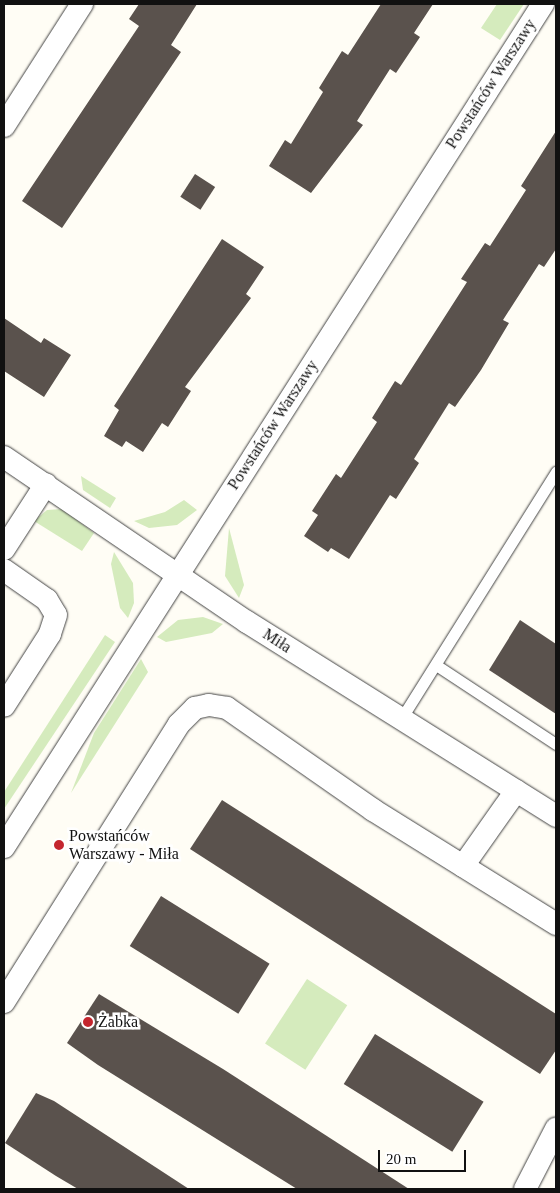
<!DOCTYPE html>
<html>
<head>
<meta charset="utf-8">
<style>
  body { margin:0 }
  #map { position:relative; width:560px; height:1193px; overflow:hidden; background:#fffdf5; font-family:"Times New Roman",serif }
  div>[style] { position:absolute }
  .green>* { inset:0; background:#d5ebbd; transform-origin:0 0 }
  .building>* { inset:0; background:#5a524d; transform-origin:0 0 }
  .roads { filter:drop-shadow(0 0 1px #444) drop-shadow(0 0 1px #444) }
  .lane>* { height:11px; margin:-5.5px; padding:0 5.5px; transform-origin:5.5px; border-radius:5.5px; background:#fff }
  .street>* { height:22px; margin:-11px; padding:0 11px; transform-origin:11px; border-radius:11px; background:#fff }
  .dots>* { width:14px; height:14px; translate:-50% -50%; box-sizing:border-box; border:2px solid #fff; border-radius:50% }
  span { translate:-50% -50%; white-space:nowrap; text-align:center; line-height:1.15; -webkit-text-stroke:5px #fff; paint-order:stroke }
  .street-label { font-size:16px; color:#111 }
  .poi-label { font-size:16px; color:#111 }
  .left { translate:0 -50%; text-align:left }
  .frame { position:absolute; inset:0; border:5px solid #111; pointer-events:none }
  .scale { position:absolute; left:378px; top:1150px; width:88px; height:22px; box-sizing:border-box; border:2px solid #111; border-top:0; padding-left:6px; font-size:15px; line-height:18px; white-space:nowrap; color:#111; -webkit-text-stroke:4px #fff; paint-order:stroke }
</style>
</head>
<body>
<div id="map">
  <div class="green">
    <i style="clip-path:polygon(497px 4px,524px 4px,500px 40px,481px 28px)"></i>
    <i style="clip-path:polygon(81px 476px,116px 498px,110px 508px,83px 490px)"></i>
    <i style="clip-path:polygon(184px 500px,197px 510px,177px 525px,149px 528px,134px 521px,165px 512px)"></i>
    <i style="clip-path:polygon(62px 509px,94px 533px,82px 551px,34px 521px,47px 510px)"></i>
    <i style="clip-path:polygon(229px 528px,244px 585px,239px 598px,225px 576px)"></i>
    <i style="clip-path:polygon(114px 552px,133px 583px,134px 603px,128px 618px,120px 608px,111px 564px)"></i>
    <i style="clip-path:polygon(203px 617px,223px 624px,212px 633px,166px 642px,157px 637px,178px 620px)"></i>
    <i style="clip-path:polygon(105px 635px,115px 642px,4px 809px,4px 792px)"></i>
    <i style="clip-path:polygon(141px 659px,148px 672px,71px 793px,94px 733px)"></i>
    <i style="left:307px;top:979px;width:48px;height:77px;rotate:33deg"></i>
  </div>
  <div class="building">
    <i style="clip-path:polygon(139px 4px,197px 4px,171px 45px,181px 52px,62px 228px,22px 201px,139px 26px,129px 19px)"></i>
    <i style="clip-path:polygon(381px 4px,433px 4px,414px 33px,420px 37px,396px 73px,390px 69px,357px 121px,363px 125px,311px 193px,269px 166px,285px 140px,291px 144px,323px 92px,319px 88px,342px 51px,348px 55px)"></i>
    <i style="clip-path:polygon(556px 131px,556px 249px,544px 267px,539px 264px,503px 320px,509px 323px,481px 370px,455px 407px,449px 403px,414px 459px,419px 463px,396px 499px,390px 495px,349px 559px,331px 548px,328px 552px,304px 536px,318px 515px,312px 511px,336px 474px,341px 478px,377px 422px,372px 418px,395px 381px,401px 385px,467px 282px,461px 279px,485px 243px,490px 246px,526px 190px,521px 186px)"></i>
    <i style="left:195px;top:174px;width:24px;height:27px;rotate:33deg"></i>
    <i style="clip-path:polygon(222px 239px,264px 267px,246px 294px,251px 298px,185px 387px,191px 391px,168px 427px,162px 423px,143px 452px,126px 441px,122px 447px,104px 436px,119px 410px,114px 406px)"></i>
    <i style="clip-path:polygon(4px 318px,41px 343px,44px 338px,71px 355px,44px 397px,4px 371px)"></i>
    <i style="clip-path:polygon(520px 620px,556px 644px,556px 714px,489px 670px)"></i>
    <i style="clip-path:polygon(222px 800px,556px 1014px,556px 1050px,540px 1074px,190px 849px)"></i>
    <i style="left:161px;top:896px;width:128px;height:59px;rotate:32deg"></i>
    <i style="clip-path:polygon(99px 994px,223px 1069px,409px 1189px,297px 1189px,98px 1065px,67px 1043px)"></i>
    <i style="left:375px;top:1034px;width:128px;height:59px;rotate:32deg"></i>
    <i style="clip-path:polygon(36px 1093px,54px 1101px,189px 1189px,78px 1189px,56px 1176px,5px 1143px)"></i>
  </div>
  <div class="roads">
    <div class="lane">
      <i style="left:436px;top:665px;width:144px;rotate:33.4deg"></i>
      <i style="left:401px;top:719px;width:292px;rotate:-57.9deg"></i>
    </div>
    <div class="street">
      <i style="left:4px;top:126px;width:145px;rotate:-57.4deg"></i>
      <i style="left:4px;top:457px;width:294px;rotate:34.2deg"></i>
      <i style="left:247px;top:622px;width:365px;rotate:32.1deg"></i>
      <i style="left:4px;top:549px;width:77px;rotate:-57.1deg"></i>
      <i style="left:4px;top:570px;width:52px;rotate:34.9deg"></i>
      <i style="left:47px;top:600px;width:17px;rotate:59deg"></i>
      <i style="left:56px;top:615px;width:20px;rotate:108deg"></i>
      <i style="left:50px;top:634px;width:85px;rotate:122.6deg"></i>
      <i style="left:4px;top:847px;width:1001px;rotate:-57.41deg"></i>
      <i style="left:463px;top:866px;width:92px;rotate:-54.8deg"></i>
      <i style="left:4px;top:1002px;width:328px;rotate:-57.8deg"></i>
      <i style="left:179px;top:724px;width:23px;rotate:-45deg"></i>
      <i style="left:195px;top:708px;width:14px;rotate:-12deg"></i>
      <i style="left:209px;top:705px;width:18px;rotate:9deg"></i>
      <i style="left:227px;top:708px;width:178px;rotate:34.9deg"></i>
      <i style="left:373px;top:810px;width:216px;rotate:31.9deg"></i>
      <i style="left:525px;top:1189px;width:68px;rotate:-62.7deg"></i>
    </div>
  </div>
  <div class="dots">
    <i style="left:59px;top:845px;background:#c4262e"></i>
    <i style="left:88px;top:1022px;background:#c4262e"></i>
  </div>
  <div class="street-label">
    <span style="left:491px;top:84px;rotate:-57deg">Powstańców Warszawy</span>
    <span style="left:273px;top:425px;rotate:-57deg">Powstańców Warszawy</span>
    <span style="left:277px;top:641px;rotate:33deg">Miła</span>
  </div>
  <div class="poi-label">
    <span class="left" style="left:69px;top:845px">Powstańców<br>Warszawy - Miła</span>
    <span class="left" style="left:98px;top:1022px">Żabka</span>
  </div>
  <div class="frame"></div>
  <div class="scale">20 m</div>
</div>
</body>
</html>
